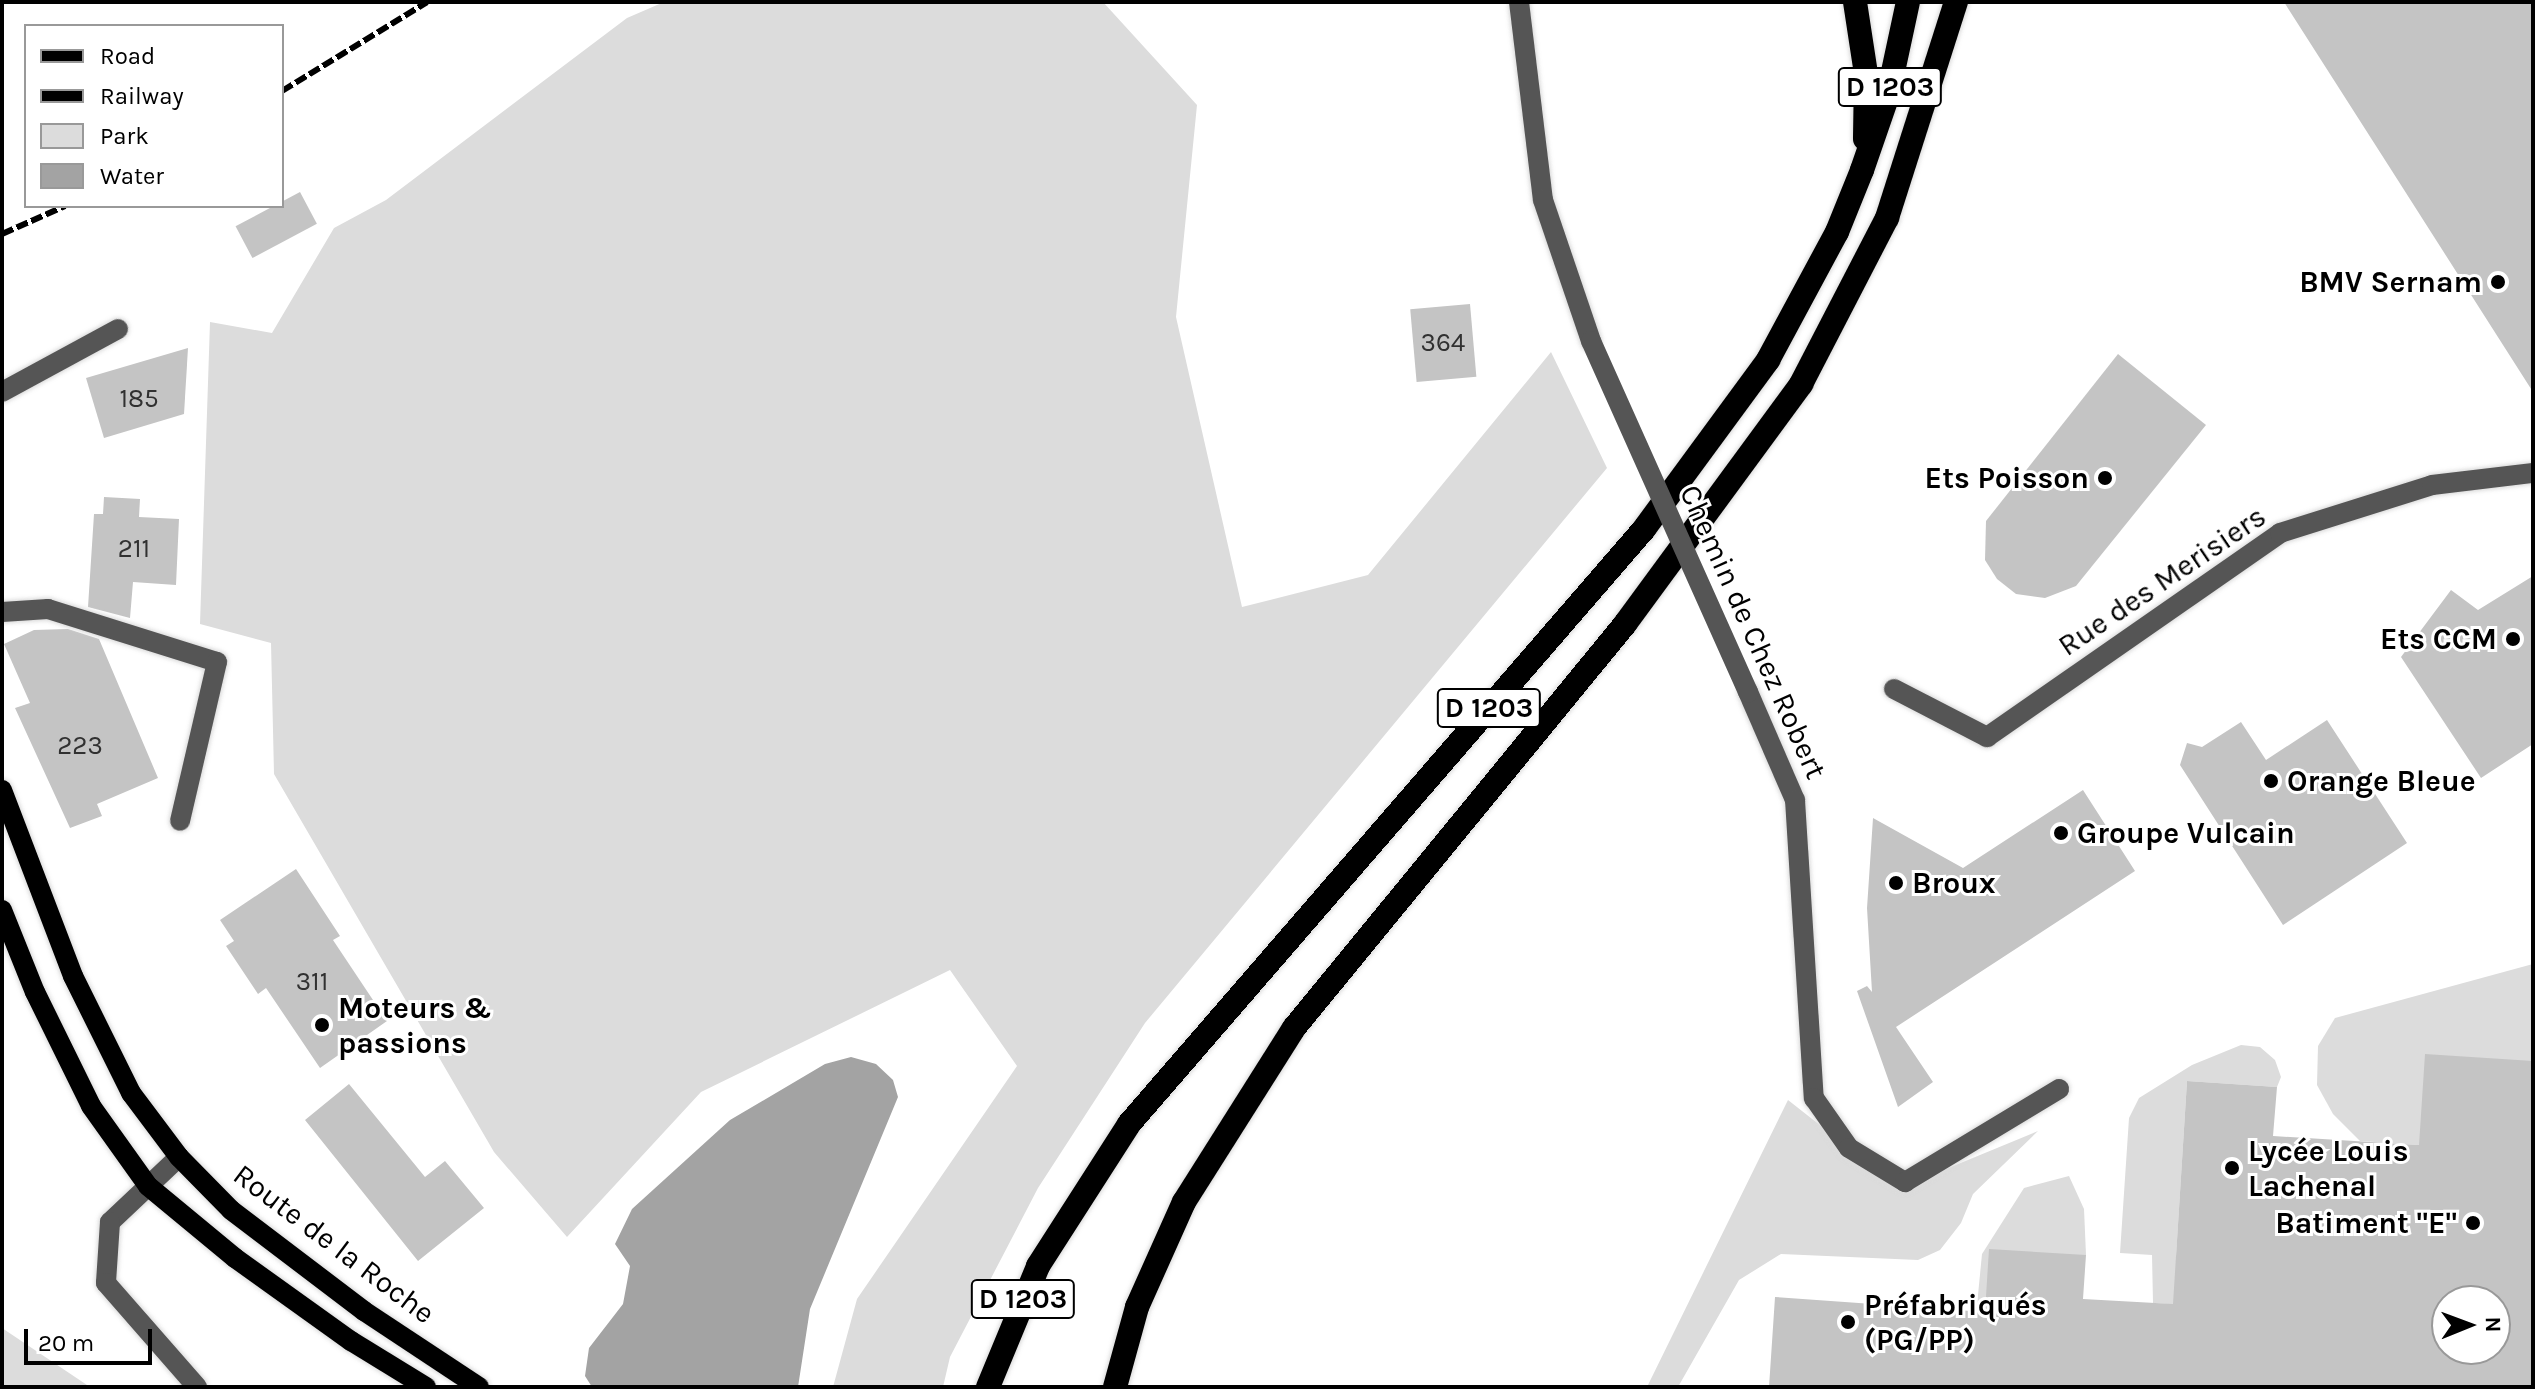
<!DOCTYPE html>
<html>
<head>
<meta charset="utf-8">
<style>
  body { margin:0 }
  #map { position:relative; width:2535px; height:1389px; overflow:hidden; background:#fff; font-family:Karla,sans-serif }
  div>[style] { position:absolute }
  .green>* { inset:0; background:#dcdcdc }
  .water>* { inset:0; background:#a3a3a3 }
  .building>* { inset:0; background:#c4c4c4; transform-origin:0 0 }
  .roads { filter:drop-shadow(0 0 2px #dbdbdb) drop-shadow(0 0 2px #dbdbdb) }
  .minor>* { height:20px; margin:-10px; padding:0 10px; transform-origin:10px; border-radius:10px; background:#555 }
  .major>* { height:20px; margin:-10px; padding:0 10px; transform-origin:10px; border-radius:10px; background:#000 }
  .highway>* { height:24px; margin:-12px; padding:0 12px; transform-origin:12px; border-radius:12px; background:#000 }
  .rail>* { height:6px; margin-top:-3px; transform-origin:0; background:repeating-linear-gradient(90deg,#000 0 12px,transparent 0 16px) }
  .minor-bridge>* { height:20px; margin:-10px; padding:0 10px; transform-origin:10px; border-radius:10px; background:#555 }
  .dots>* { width:22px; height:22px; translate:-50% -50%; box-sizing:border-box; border:4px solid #fff; border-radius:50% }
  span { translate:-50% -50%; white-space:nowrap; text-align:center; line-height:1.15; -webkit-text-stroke:6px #fff; paint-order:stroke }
  .number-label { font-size:26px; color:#313131 }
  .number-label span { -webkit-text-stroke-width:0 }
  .shield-label span { padding:2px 6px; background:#fff; border:2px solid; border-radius:6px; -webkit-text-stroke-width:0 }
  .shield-label { font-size:28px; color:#000; font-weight:700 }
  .poi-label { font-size:30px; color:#000; font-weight:700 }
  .right { translate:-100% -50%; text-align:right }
  .left { translate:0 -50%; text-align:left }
  .street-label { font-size:30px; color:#000 }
  .frame { position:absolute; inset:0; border:4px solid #000; pointer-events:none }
  .legend { position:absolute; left:24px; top:24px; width:260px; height:184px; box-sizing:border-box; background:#fff; border:2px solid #999; margin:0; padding:10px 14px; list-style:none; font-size:24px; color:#000 }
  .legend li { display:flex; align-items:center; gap:16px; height:40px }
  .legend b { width:40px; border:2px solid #999 }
  .north { position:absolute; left:2431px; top:1285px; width:80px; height:80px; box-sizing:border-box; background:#fff; border:2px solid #999; border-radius:50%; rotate:89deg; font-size:22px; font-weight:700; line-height:32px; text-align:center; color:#000 }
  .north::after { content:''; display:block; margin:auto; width:28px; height:36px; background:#000; clip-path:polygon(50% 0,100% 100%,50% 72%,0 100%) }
  .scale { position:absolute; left:24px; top:1329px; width:128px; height:36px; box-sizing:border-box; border:4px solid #000; border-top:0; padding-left:10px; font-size:24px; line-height:28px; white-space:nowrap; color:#000; -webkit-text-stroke:6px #fff; paint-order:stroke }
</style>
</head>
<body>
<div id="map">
  <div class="green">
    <i style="clip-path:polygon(664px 2px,1103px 2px,1197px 105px,1176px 317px,1242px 607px,1368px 575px,1551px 352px,1607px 468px,1145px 1023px,1038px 1188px,950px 1357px,943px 1387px,833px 1387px,857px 1299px,1017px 1066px,950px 970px,701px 1092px,567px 1237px,494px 1152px,274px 774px,271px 643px,200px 624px,210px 322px,272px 333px,334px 228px,386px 200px,627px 18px)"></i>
    <i style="clip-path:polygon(2533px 964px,2533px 1061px,2419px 1145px,2360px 1141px,2333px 1114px,2317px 1085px,2318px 1046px,2335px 1018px)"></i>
    <i style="clip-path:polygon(2241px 1045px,2260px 1047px,2275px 1060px,2281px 1077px,2277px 1087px,2187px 1081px,2176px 1257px,2215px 1307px,2153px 1303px,2152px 1255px,2120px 1253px,2129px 1118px,2139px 1098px,2192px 1065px)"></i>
    <i style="clip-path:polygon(1788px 1100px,1900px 1188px,2038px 1131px,1973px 1194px,1961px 1223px,1940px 1250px,1918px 1260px,1781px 1254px,1739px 1280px,1678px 1387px,1647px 1387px)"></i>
    <i style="clip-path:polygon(2069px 1176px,2084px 1209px,2086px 1255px,1981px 1387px,1969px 1387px,1982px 1254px,2024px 1188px)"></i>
    <i style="clip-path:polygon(2px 1328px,90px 1387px,2px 1387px)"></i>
  </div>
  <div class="water">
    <i style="clip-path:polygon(851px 1057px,876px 1064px,893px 1080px,898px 1097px,810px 1309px,798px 1387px,592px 1387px,585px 1376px,589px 1348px,623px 1304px,630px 1266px,615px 1244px,632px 1209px,730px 1120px,825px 1064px)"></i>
  </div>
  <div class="building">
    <i style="clip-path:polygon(2284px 2px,2533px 2px,2533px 392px,2392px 171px)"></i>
    <i style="left:300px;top:192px;width:36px;height:73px;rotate:62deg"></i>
    <i style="left:1470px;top:304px;width:73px;height:60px;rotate:85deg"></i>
    <i style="clip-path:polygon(188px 348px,184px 414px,104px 438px,86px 378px)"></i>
    <i style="clip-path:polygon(2118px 354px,2206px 425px,2076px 586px,2045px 598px,2016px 594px,1997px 579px,1985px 560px,1986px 521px)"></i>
    <i style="clip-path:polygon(104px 497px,140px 499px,139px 517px,179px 519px,176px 585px,133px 582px,130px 618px,88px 607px,94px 514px,103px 514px)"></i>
    <i style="clip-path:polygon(2533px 576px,2533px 744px,2481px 778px,2401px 657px,2451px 590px,2478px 610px)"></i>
    <i style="clip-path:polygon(68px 629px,99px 639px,158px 778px,97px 804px,102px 816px,70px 828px,15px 708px,30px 703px,4px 644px,34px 630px)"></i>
    <i style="clip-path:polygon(2327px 720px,2407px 843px,2283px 925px,2180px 765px,2187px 743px,2202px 747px,2241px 722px,2266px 760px)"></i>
    <i style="clip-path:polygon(2083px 790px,2135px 871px,1896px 1027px,1933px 1082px,1898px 1107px,1857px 991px,1867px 986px,1872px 992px,1867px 908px,1873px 818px,1963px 868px)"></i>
    <i style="clip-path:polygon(296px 869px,340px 936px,333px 940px,387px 1021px,320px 1068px,266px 988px,258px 994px,226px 946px,234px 941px,220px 920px)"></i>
    <i style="clip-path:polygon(evenodd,2425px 1054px,2533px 1061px,2533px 1387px,1769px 1387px,1775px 1297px,1985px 1312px,1989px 1249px,2086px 1255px,2083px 1299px,2173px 1304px,2187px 1081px,2277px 1087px,2273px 1136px,2419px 1145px,2425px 1054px,2447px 1301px,2495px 1301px,2495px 1349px,2447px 1349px,2447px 1301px)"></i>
    <i style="clip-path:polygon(349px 1084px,425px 1177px,445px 1161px,484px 1208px,418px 1261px,305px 1120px)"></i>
  </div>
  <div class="roads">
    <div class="minor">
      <i style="left:1519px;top:2px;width:199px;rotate:83.1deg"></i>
      <i style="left:1543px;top:200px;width:149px;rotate:71.2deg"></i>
      <i style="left:2px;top:392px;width:132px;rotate:-28.5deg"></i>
      <i style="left:2px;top:612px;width:46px;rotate:-3.7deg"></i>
      <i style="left:48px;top:609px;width:177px;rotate:17.4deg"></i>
      <i style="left:217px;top:662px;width:163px;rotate:103.1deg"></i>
      <i style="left:1894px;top:689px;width:105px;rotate:27.3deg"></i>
      <i style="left:1987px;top:737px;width:357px;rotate:-34.8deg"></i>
      <i style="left:2280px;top:533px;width:159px;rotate:-17.5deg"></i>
      <i style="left:2432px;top:485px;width:102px;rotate:-6.8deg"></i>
      <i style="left:1748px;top:692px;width:118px;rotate:66.5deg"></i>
      <i style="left:1795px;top:800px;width:299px;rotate:86.4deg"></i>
      <i style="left:1814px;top:1098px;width:61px;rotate:55deg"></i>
      <i style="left:1849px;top:1148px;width:66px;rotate:31.3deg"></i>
      <i style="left:1905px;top:1182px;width:180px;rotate:-31.1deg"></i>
      <i style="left:179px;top:1157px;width:95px;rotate:136.7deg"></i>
      <i style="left:110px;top:1222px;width:61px;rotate:93.8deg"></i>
      <i style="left:106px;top:1283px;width:138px;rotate:48.8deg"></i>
    </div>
    <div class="major">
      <i style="left:2px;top:790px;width:199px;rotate:69.1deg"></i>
      <i style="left:73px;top:976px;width:131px;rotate:63.6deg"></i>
      <i style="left:131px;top:1093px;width:80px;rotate:53.1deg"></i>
      <i style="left:179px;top:1157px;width:74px;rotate:45.5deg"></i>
      <i style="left:231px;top:1210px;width:167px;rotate:37.2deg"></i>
      <i style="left:364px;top:1311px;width:138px;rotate:33.5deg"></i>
      <i style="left:2px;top:910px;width:88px;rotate:68.1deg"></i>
      <i style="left:35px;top:992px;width:127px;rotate:63.8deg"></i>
      <i style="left:91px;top:1106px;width:98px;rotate:54.5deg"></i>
      <i style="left:148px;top:1186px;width:113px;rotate:39.6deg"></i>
      <i style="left:235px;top:1258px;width:143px;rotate:35.6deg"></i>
      <i style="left:351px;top:1341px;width:88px;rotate:31.5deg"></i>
    </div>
    <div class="highway">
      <i style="left:1855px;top:2px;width:73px;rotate:81.3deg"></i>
      <i style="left:1866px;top:74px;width:65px;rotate:90.9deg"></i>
      <i style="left:988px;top:1387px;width:131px;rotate:-67.5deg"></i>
      <i style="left:1038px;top:1266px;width:169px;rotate:-57.3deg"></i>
      <i style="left:1129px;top:1124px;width:787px;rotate:-49.12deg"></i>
      <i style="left:1644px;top:529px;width:210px;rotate:-53.7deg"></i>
      <i style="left:1768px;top:360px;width:145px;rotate:-61.7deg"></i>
      <i style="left:1837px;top:232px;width:67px;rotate:-68deg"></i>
      <i style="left:1862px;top:170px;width:79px;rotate:-70.9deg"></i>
      <i style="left:1888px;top:95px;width:95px;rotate:-77.9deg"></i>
      <i style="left:1115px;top:1387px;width:83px;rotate:-74.6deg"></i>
      <i style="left:1137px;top:1307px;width:115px;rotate:-65.9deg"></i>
      <i style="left:1184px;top:1202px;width:206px;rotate:-57.7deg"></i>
      <i style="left:1294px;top:1028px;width:522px;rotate:-50.67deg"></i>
      <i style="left:1625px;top:624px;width:298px;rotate:-53.7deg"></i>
      <i style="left:1801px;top:384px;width:187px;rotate:-62.6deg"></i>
      <i style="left:1887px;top:218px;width:227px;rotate:-72.3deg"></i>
    </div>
  </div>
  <div class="rail">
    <i style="left:282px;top:91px;width:170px;rotate:-31.5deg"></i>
    <i style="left:2px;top:234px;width:69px;rotate:-24deg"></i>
  </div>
  <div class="minor-bridge">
    <i style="left:1591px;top:341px;width:385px;rotate:65.9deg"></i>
  </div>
  <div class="dots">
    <i style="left:2498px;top:282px;background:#000"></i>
    <i style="left:2105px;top:478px;background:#000"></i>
    <i style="left:2513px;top:639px;background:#000"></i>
    <i style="left:2271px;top:781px;background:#000"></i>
    <i style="left:2061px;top:833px;background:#000"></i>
    <i style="left:1896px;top:883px;background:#000"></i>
    <i style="left:322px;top:1025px;background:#000"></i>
    <i style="left:2232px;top:1168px;background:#000"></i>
    <i style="left:2473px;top:1223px;background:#000"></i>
    <i style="left:1848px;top:1322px;background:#000"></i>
  </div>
  <div class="number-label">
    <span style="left:1443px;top:343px">364</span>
    <span style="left:139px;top:399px">185</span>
    <span style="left:134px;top:549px">211</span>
    <span style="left:80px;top:746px">223</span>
    <span style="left:312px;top:982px">311</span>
  </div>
  <div class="shield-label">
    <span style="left:1890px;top:87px">D 1203</span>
    <span style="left:1489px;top:708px">D 1203</span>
    <span style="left:1023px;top:1299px">D 1203</span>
  </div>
  <div class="poi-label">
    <span class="right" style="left:2482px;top:282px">BMV Sernam</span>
    <span class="right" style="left:2089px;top:478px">Ets Poisson</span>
    <span class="right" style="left:2497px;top:639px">Ets CCM</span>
    <span class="left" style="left:2287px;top:781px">Orange Bleue</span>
    <span class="left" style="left:2077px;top:833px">Groupe Vulcain</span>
    <span class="left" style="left:1912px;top:883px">Broux</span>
    <span class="left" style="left:338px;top:1025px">Moteurs &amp;<br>passions</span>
    <span class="left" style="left:2248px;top:1168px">Lycée Louis<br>Lachenal</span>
    <span class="right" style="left:2457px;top:1223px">Batiment "E"</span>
    <span class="left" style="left:1864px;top:1322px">Préfabriqués<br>(PG/PP)</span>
  </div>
  <div class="street-label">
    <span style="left:2162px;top:581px;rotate:-34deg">Rue des Merisiers</span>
    <span style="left:1753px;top:632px;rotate:66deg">Chemin de Chez Robert</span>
    <span style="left:334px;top:1244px;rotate:37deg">Route de la Roche</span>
  </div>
  <div class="frame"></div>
  <ul class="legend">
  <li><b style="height:10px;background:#000"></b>Road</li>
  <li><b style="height:10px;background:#000"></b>Railway</li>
  <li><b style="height:22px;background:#dcdcdc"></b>Park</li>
  <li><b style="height:22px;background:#a3a3a3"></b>Water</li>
  </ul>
  <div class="north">N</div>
  <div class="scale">20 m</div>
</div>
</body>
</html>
